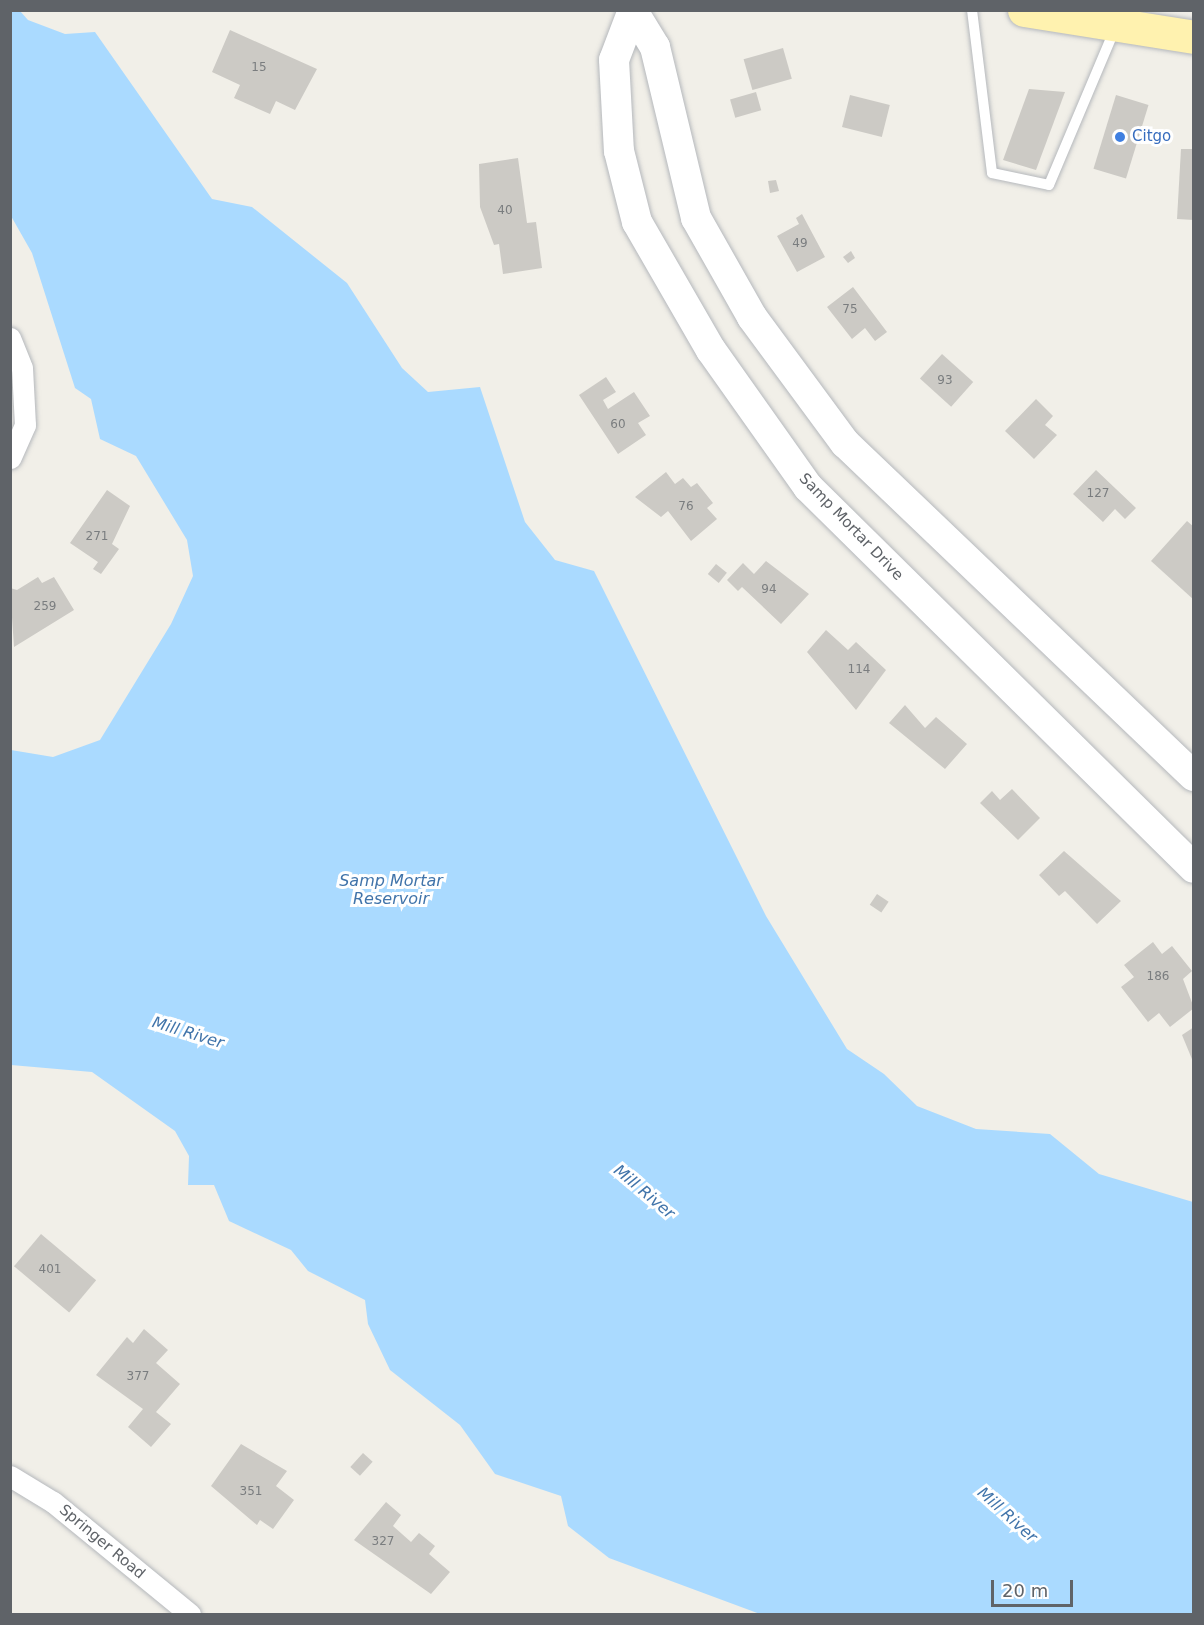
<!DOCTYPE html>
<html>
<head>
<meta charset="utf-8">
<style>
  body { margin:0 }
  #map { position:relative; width:1204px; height:1625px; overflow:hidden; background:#f1efe8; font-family:"DejaVu Sans",sans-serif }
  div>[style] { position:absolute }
  .water>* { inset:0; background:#aadaff }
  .building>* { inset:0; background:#cccac5; transform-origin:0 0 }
  .roads { filter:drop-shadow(0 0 2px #b5b8bc) drop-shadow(0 0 2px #b5b8bc) }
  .service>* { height:10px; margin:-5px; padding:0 5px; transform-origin:5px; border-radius:5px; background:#fff }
  .minor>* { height:21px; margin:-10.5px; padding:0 10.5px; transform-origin:10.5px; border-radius:10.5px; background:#fff }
  .secondary>* { height:30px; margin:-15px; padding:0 15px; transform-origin:15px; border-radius:15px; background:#fff }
  .primary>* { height:33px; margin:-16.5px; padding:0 16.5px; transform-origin:16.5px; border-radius:16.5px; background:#fff2af }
  .dots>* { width:16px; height:16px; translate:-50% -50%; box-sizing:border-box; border:3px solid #fff; border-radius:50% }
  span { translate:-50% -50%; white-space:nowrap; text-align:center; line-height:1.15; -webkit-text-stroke:6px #fff; paint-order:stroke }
  .number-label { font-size:12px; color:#7a7d7f }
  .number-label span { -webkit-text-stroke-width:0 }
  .shop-label { font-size:15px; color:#366cbe }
  .left { translate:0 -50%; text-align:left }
  .street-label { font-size:15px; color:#5f6368 }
  .water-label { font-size:16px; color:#4174aa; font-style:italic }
  .frame { position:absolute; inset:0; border:12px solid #5f6368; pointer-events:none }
  .scale { position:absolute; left:991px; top:1580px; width:82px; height:27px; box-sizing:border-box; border:3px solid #5f6368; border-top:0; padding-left:8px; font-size:18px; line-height:21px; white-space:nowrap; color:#5f6368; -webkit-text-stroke:4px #fff; paint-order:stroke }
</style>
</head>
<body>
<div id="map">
  <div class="water">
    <i style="clip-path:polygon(20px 11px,28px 20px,65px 34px,95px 32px,212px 199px,252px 207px,347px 283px,402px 368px,428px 392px,480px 387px,525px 522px,555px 560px,594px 571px,766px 916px,847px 1049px,884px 1074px,917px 1106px,976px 1129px,1050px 1134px,1099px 1174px,1193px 1202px,1193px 1614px,760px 1614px,609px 1558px,568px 1526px,561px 1496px,495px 1474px,460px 1425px,390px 1370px,368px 1324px,365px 1300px,308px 1271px,291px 1250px,229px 1221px,214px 1185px,188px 1185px,189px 1156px,175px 1131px,92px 1072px,11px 1065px,11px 750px,53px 757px,100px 740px,171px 624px,193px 576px,187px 540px,136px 456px,100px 439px,91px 399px,75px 388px,32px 253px,11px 216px,10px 11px)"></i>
  </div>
  <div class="building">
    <i style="clip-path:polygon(230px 30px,317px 69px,295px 110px,276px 101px,270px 114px,234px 98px,240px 85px,212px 72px)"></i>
    <i style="left:783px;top:48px;width:32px;height:41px;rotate:74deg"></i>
    <i style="clip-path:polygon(1029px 89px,1065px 92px,1036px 170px,1003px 160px)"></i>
    <i style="left:756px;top:92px;width:19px;height:27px;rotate:74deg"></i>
    <i style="left:850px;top:95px;width:41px;height:33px;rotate:14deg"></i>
    <i style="left:1116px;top:95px;width:34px;height:77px;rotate:17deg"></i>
    <i style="clip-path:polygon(1181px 149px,1194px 149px,1194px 220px,1177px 219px)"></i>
    <i style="clip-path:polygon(518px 158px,527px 223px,536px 222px,542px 268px,503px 274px,499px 244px,494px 245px,480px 207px,479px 164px)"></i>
    <i style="clip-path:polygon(776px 180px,779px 191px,770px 193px,768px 181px)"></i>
    <i style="clip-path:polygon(802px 214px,825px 257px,797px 272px,777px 236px,799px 224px,796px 218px)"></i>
    <i style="clip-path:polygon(851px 251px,855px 258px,848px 263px,843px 257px)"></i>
    <i style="clip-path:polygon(853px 287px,887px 332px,875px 341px,865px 328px,852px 339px,827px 307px)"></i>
    <i style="left:942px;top:354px;width:42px;height:33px;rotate:42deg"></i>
    <i style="clip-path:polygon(606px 377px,616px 392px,603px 400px,608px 409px,634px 392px,650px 416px,638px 423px,646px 435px,618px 454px,579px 395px)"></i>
    <i style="clip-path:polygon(1036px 399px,1053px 416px,1045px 425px,1057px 435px,1034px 459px,1005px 431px)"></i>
    <i style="clip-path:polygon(1096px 470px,1136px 508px,1125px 519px,1115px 509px,1103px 522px,1073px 494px)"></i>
    <i style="clip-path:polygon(666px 472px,675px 484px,683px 478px,691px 487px,697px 483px,713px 503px,707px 508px,717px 519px,691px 541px,668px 511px,661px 517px,635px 497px)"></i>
    <i style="clip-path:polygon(107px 490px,130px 506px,112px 544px,119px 549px,101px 574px,93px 569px,98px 562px,70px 543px)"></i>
    <i style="clip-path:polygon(1187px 521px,1194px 527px,1194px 600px,1151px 561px)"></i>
    <i style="clip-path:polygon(766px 561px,809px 594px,781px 624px,742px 587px,738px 591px,727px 580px,743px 563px,754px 574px)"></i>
    <i style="left:716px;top:564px;width:14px;height:13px;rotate:39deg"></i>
    <i style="clip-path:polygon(38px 577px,42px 583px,54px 577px,74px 610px,14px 647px,10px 588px,17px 590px)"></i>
    <i style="clip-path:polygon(826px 630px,848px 650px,856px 642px,886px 670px,856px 710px,807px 652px)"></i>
    <i style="clip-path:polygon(905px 705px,925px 728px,936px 717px,967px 744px,945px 769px,889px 723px)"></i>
    <i style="clip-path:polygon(1012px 789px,1040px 818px,1018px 840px,980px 803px,992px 791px,1000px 800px)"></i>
    <i style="clip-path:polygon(1064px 851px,1121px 901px,1097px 924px,1065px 891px,1059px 896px,1039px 875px)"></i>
    <i style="left:877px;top:894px;width:14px;height:13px;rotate:34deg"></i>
    <i style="clip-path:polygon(1153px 942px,1162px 954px,1172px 946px,1192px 971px,1183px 979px,1194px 1008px,1170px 1027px,1159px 1013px,1148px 1022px,1121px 987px,1134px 977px,1124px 965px)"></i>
    <i style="clip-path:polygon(1194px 1027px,1194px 1064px,1182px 1035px)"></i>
    <i style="left:41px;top:1234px;width:72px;height:42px;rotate:40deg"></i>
    <i style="clip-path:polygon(144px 1329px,168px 1350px,156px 1363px,180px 1384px,156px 1412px,171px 1424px,151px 1447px,128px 1427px,143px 1409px,96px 1375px,127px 1337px,133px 1343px)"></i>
    <i style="clip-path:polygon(241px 1444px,287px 1471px,276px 1486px,294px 1500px,273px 1529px,260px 1520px,257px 1525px,211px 1486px)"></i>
    <i style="left:363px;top:1453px;width:13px;height:19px;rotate:42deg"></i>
    <i style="clip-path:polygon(386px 1502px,401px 1515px,393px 1526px,411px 1542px,419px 1533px,435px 1546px,429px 1554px,450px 1572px,431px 1594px,354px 1540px)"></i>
  </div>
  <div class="roads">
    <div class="service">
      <i style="left:972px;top:10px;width:164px;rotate:83deg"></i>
      <i style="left:992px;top:173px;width:58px;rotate:11.9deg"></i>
      <i style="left:1049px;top:185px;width:169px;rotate:-67.1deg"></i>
    </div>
    <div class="minor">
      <i style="left:10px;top:338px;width:32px;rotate:68deg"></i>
      <i style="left:22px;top:368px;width:57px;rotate:87deg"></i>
      <i style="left:25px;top:425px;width:36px;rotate:114deg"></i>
      <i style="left:10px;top:1476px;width:50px;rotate:31.2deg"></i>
      <i style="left:53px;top:1502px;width:177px;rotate:39.3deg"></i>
    </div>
    <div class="secondary">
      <i style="left:633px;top:10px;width:53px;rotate:110.8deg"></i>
      <i style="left:614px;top:60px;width:91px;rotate:86.9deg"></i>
      <i style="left:619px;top:151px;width:73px;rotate:75.8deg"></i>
      <i style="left:637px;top:222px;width:148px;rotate:60deg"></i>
      <i style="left:711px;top:350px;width:168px;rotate:54.7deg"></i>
      <i style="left:808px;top:487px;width:542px;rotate:44.63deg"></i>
      <i style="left:633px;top:11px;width:42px;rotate:58.6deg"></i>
      <i style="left:655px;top:47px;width:176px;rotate:76.5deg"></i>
      <i style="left:696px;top:218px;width:114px;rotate:60.5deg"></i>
      <i style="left:752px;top:317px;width:157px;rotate:53.6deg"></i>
      <i style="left:845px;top:443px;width:482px;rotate:43.7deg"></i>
    </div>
    <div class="primary">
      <i style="left:1024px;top:10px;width:172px;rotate:9deg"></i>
    </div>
  </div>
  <div class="dots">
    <i style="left:1120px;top:137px;background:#3f7fe0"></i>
  </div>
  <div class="number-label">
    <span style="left:259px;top:68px">15</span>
    <span style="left:505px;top:211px">40</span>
    <span style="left:800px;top:244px">49</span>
    <span style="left:850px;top:310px">75</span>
    <span style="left:945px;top:381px">93</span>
    <span style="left:618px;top:425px">60</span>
    <span style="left:1098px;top:494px">127</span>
    <span style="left:686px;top:507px">76</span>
    <span style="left:97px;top:537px">271</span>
    <span style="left:769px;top:590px">94</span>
    <span style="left:45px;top:607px">259</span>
    <span style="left:859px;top:670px">114</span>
    <span style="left:1158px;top:977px">186</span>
    <span style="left:50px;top:1270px">401</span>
    <span style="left:138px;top:1377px">377</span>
    <span style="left:251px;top:1492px">351</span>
    <span style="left:383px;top:1542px">327</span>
  </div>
  <div class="shop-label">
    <span class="left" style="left:1132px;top:137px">Citgo</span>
  </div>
  <div class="street-label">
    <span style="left:851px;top:527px;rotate:46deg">Samp Mortar Drive</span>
    <span style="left:102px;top:1542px;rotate:40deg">Springer Road</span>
  </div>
  <div class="water-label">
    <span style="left:391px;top:890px">Samp Mortar<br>Reservoir</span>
    <span style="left:188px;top:1033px;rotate:17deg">Mill River</span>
    <span style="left:644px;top:1192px;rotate:40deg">Mill River</span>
    <span style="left:1007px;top:1515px;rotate:42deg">Mill River</span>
  </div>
  <div class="frame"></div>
  <div class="scale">20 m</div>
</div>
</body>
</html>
